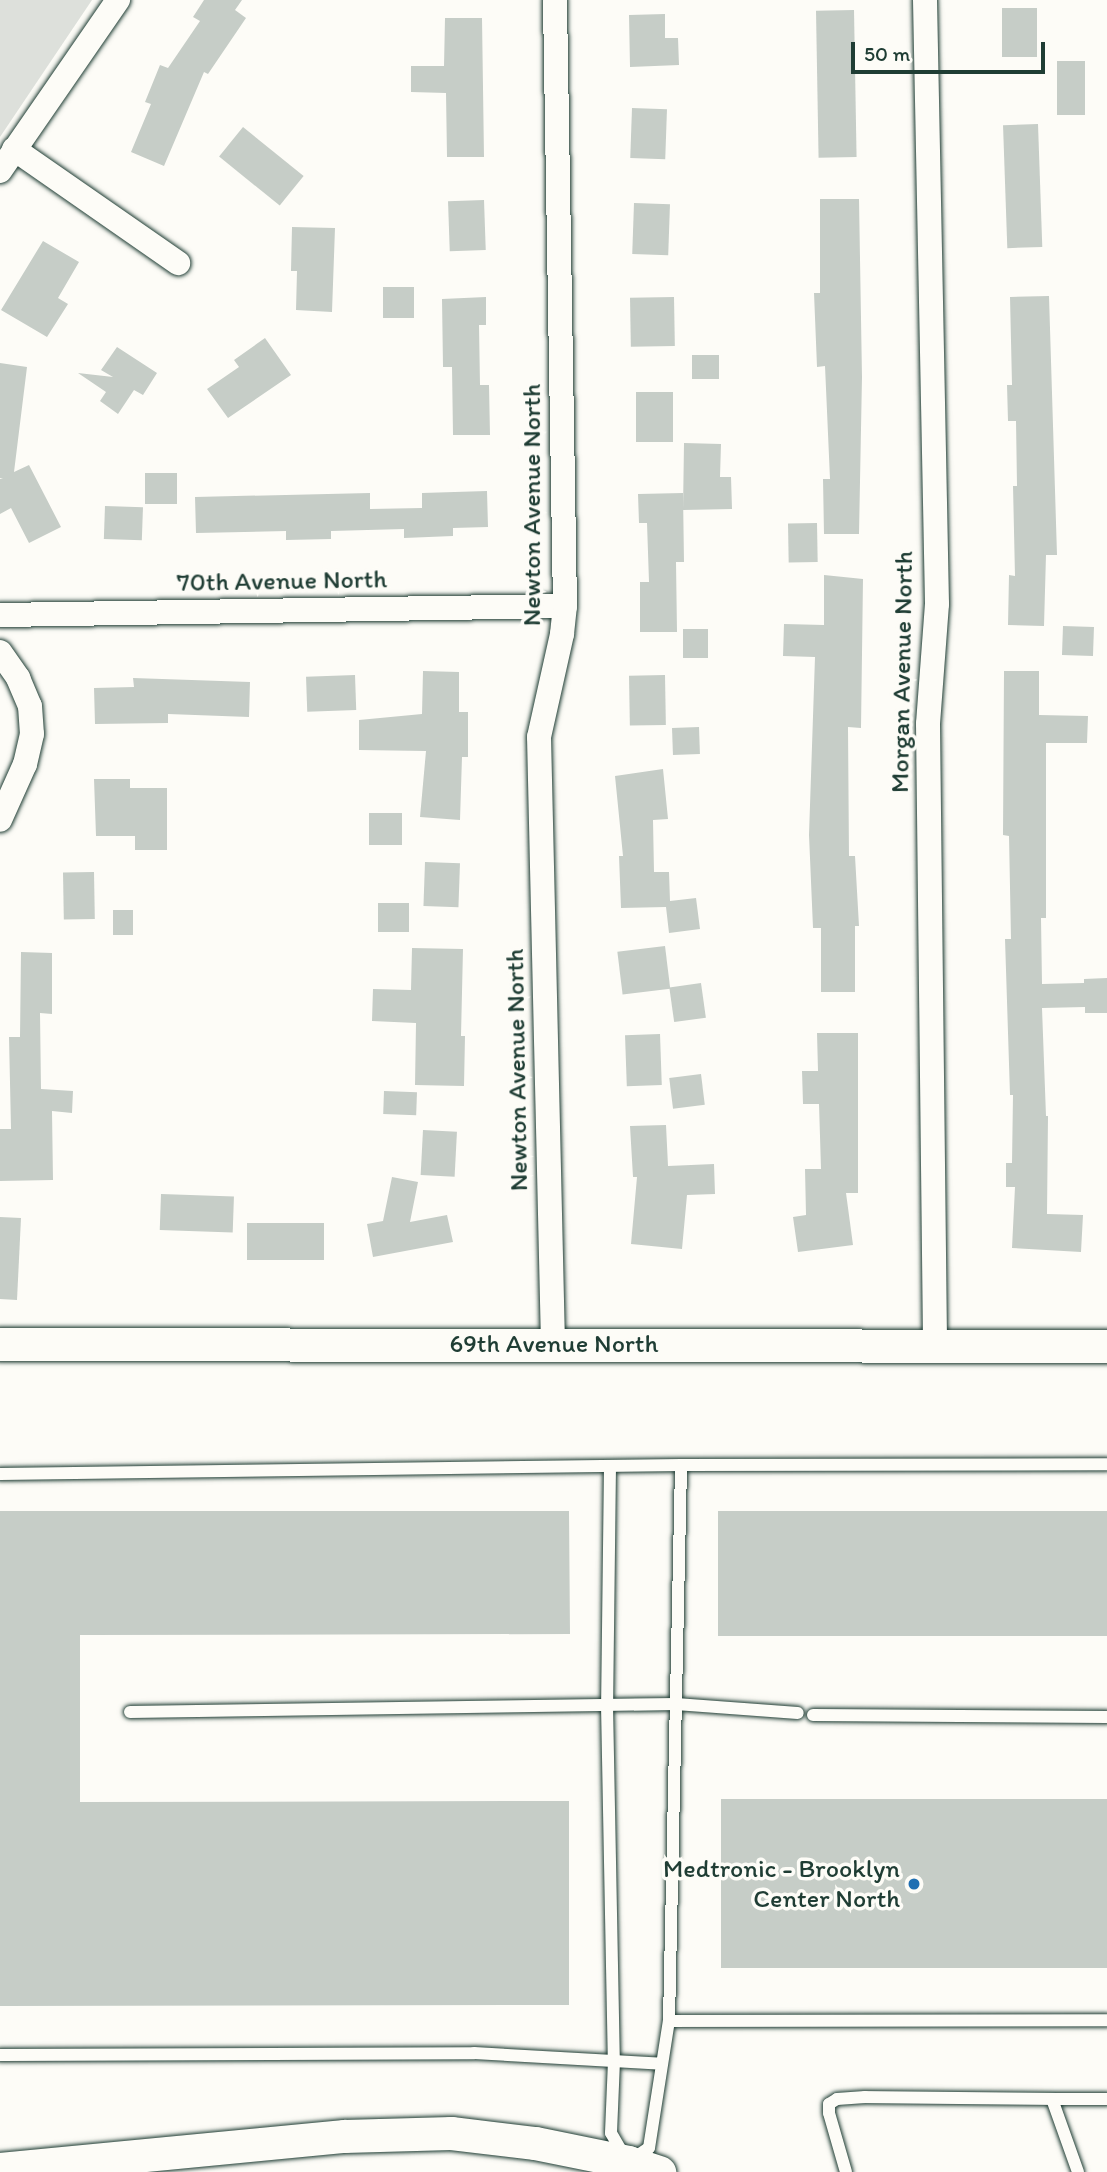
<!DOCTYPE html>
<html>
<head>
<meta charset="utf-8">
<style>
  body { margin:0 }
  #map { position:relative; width:1107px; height:2172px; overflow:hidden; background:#fdfcf7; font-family:Itim,sans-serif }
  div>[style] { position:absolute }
  .green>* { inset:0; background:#dde0db }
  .building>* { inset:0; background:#c6cdc7; transform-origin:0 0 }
  .roads { filter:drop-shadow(0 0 2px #1f3d34) drop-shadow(0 0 2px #1f3d34) }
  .lane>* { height:12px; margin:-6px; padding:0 6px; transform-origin:6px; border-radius:6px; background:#fdfcf7 }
  .street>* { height:24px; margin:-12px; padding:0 12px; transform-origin:12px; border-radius:12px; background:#fdfcf7 }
  .secondary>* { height:33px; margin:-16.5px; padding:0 16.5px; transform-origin:16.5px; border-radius:16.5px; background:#fdfcf7 }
  .dots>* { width:19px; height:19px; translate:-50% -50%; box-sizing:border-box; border:4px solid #fdfcf7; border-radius:50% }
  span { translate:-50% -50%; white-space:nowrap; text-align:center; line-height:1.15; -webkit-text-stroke:7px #fdfcf7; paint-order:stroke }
  .street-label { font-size:26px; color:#1f3d34 }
  .poi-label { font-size:26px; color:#1f3d34 }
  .right { translate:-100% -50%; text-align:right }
  .scale { position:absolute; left:851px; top:42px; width:194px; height:32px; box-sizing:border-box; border:4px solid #1f3d34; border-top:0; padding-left:9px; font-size:21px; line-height:24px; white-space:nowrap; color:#1f3d34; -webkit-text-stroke:5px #fdfcf7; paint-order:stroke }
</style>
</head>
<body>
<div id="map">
  <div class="green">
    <i style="clip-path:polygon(0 0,92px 0,0 137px)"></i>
  </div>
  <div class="building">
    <i style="clip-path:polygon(204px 0,242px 0,235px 10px,246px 18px,208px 74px,204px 72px,164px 166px,131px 152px,151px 104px,145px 102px,160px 65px,168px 68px,200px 21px,193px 17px)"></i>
    <i style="left:1002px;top:8px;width:35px;height:49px"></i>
    <i style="left:854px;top:10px;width:147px;height:38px;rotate:89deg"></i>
    <i style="clip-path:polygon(665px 14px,665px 38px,678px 38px,679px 65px,630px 67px,629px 15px)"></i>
    <i style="clip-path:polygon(445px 18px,482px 18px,484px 157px,447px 157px,446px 93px,411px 92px,411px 66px,444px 66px)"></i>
    <i style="left:1057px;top:61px;width:28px;height:54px"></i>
    <i style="left:632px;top:108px;width:35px;height:50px;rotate:2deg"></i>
    <i style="left:1038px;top:124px;width:123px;height:35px;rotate:88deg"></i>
    <i style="left:243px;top:127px;width:78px;height:38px;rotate:39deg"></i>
    <i style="clip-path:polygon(820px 199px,859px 199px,862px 377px,859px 534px,824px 534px,823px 479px,830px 479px,825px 366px,817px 367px,814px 293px,820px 293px)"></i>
    <i style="left:484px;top:200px;width:50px;height:36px;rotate:88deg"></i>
    <i style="left:634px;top:203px;width:36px;height:51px;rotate:2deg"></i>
    <i style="clip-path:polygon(292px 227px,335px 228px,332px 312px,296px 310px,297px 271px,291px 271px)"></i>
    <i style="clip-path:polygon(43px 241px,79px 262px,58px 298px,68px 304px,47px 337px,1px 310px)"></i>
    <i style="left:383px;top:287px;width:31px;height:31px"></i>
    <i style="clip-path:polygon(1049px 296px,1057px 555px,1046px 555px,1044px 626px,1008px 625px,1009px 575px,1015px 576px,1013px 486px,1017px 486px,1016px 421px,1008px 421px,1007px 385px,1012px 385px,1010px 297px)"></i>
    <i style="clip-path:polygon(486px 297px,486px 325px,479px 325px,480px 385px,489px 385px,490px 435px,453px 435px,452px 367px,443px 367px,442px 299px)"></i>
    <i style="left:674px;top:297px;width:49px;height:44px;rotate:89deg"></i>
    <i style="clip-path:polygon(265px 338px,291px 375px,228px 418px,207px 389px,239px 367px,234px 360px)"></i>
    <i style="clip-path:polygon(117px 347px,157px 373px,143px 395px,134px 390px,118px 414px,100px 401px,106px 392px,78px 373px,113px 377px,101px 370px)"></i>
    <i style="left:692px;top:355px;width:27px;height:24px"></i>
    <i style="clip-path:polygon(0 363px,27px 367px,14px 472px,29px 465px,61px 527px,29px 543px,11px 508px,0 514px,0 479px,3px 478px,0 478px)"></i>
    <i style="left:673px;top:392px;width:50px;height:37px;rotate:90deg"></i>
    <i style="clip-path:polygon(684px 443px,721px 444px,720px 477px,731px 477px,732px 509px,683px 510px)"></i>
    <i style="left:177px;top:473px;width:31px;height:32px;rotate:90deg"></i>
    <i style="clip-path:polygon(487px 491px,488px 527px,453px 528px,453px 536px,404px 538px,404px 529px,331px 531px,331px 539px,286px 540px,286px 531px,196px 533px,195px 497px,370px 493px,370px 509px,422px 508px,422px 493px)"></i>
    <i style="clip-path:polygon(683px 493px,684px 562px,676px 562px,677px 632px,640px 632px,640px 582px,649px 582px,647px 523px,639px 523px,638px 494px)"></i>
    <i style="left:105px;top:506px;width:38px;height:33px;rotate:2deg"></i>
    <i style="left:817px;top:523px;width:39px;height:29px;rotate:89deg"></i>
    <i style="clip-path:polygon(824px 575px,863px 579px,861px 728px,848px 727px,849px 856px,855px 856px,859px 926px,855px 926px,855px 992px,821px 992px,821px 928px,813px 928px,809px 835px,815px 657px,783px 656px,784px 624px,824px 625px)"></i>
    <i style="left:1063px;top:626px;width:31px;height:29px;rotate:2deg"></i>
    <i style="left:683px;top:629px;width:25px;height:29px"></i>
    <i style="clip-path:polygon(423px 671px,459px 672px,459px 712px,468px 712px,468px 757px,462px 757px,460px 820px,420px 817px,426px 751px,359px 750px,359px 720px,422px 714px)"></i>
    <i style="clip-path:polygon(1004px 671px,1039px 671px,1039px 715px,1088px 716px,1087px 743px,1046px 743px,1046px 918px,1041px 918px,1042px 984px,1084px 983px,1084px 979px,1107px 978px,1107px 1013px,1085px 1013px,1085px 1007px,1042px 1008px,1046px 1116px,1048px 1116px,1047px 1214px,1083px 1215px,1081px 1252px,1012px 1248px,1015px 1187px,1006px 1187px,1006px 1163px,1012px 1163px,1013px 1095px,1010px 1095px,1005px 939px,1011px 939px,1009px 836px,1003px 835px)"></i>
    <i style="left:355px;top:675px;width:35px;height:49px;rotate:88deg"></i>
    <i style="left:665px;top:675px;width:50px;height:36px;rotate:89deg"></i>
    <i style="clip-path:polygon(133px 678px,250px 682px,249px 717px,168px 714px,168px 723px,95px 724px,94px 688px,134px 687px)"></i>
    <i style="left:699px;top:727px;width:27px;height:27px;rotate:88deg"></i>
    <i style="clip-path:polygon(663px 769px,668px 819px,653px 820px,654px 872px,669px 872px,670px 901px,696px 898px,700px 929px,669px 933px,666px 907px,621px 908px,619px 856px,623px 856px,615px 776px)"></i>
    <i style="clip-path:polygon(94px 779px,130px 779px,130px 788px,167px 788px,167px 850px,135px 850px,135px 836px,96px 836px)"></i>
    <i style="left:369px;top:813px;width:33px;height:32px"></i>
    <i style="left:425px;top:862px;width:35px;height:44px;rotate:2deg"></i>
    <i style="left:94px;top:872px;width:47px;height:31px;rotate:89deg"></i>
    <i style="left:378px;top:903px;width:31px;height:29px"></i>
    <i style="left:113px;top:910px;width:20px;height:25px"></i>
    <i style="left:665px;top:946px;width:43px;height:48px;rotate:83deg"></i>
    <i style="clip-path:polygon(412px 948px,463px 949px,461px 1036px,465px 1036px,464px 1086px,415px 1085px,416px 1023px,372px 1021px,373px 989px,411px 990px)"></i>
    <i style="clip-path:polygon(21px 952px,52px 953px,52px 1014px,40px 1013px,41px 1089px,73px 1091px,72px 1113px,52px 1111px,53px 1180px,0 1181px,0 1129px,11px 1129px,9px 1037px,20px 1037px)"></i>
    <i style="left:701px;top:983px;width:35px;height:32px;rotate:82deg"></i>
    <i style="clip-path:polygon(817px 1033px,858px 1033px,858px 1193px,846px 1193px,853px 1245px,798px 1252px,793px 1217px,806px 1215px,805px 1169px,821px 1169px,819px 1104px,803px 1104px,802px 1071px,818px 1071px)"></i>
    <i style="left:660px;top:1034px;width:51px;height:35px;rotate:88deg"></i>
    <i style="left:701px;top:1074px;width:31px;height:32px;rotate:83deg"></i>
    <i style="left:384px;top:1091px;width:33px;height:23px;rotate:2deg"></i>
    <i style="clip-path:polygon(666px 1125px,668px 1166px,714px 1164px,715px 1194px,687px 1195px,682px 1249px,631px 1244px,637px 1177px,633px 1177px,630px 1126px)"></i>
    <i style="left:423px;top:1130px;width:34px;height:45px;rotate:3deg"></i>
    <i style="clip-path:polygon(392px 1177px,418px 1182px,410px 1222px,447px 1215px,453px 1242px,373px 1257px,367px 1224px,383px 1221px)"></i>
    <i style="left:161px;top:1194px;width:73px;height:36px;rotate:2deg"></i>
    <i style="clip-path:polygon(0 1217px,21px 1218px,17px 1300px,0 1299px)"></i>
    <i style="left:324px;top:1223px;width:37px;height:77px;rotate:90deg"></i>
    <i style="clip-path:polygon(0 1511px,569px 1511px,570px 1634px,80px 1635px,80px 1802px,569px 1801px,569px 2005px,0 2006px)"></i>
    <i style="left:718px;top:1511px;width:389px;height:125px"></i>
    <i style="left:721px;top:1799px;width:386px;height:169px"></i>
  </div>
  <div class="roads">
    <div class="lane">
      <i style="left:610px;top:1466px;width:239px;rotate:90.7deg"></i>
      <i style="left:607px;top:1705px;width:356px;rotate:88.9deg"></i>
      <i style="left:614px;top:2061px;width:72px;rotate:92.4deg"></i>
      <i style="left:611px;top:2133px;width:34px;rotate:60deg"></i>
      <i style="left:628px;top:2162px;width:25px;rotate:-34deg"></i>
      <i style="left:649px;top:2148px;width:129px;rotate:-81.1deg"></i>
      <i style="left:669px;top:2021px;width:556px;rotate:-88.76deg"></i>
      <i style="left:681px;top:1465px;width:426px;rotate:-0.1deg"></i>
      <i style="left:0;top:1474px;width:681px;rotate:-0.76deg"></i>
      <i style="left:130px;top:1712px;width:546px;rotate:-0.84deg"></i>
      <i style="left:676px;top:1704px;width:122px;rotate:4.2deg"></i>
      <i style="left:813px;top:1715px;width:294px;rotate:0.4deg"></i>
      <i style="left:669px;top:2021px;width:438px;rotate:-0.1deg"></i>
      <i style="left:0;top:2055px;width:474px;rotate:-0.2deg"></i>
      <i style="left:474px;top:2053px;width:188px;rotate:3.3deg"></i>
      <i style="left:846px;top:2172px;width:61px;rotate:-106.1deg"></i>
      <i style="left:829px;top:2113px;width:9px;rotate:-90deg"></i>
      <i style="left:829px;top:2104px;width:9px;rotate:-32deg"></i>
      <i style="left:837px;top:2099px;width:28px;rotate:-4deg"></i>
      <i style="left:865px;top:2097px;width:187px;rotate:0.6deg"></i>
      <i style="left:1078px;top:2172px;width:77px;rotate:-109.6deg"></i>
      <i style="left:1052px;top:2099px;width:55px"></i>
    </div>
    <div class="street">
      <i style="left:925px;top:0;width:604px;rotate:88.86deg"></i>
      <i style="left:937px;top:604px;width:120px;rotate:94.3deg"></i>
      <i style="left:928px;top:724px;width:621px;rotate:89.35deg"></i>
      <i style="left:14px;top:149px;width:200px;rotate:34.8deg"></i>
      <i style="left:0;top:171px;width:208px;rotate:-55.4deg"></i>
      <i style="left:0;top:615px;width:565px;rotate:-0.91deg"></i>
      <i style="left:0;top:652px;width:32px;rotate:55deg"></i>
      <i style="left:18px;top:678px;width:30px;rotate:67deg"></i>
      <i style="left:30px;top:706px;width:28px;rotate:86deg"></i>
      <i style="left:32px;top:734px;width:31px;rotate:103deg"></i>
      <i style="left:25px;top:764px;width:61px;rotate:114.1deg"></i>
      <i style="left:553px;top:1344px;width:607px;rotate:-91.32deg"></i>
      <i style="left:539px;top:737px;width:106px;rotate:-77.4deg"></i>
      <i style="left:562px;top:634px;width:28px;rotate:-84deg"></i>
      <i style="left:565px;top:606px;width:606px;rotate:-90.95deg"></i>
    </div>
    <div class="secondary">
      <i style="left:0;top:1344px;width:1107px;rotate:0.1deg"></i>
      <i style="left:0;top:2169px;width:346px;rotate:-5.5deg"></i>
      <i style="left:344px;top:2136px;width:107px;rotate:-1.6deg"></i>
      <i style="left:451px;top:2133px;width:85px;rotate:6.8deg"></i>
      <i style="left:535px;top:2143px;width:95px;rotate:11.5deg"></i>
      <i style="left:628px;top:2162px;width:33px;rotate:18deg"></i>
    </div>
  </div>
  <div class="dots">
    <i style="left:914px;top:1884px;background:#1f6fb2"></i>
  </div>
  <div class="street-label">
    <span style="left:532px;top:505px;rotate:-90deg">Newton Avenue North</span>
    <span style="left:282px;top:581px;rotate:-1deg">70th Avenue North</span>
    <span style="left:902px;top:672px;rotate:-89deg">Morgan Avenue North</span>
    <span style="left:517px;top:1070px;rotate:-91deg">Newton Avenue North</span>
    <span style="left:554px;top:1344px">69th Avenue North</span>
  </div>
  <div class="poi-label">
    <span class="right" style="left:900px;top:1884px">Medtronic - Brooklyn<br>Center North</span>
  </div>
  <div class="scale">50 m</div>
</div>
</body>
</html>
